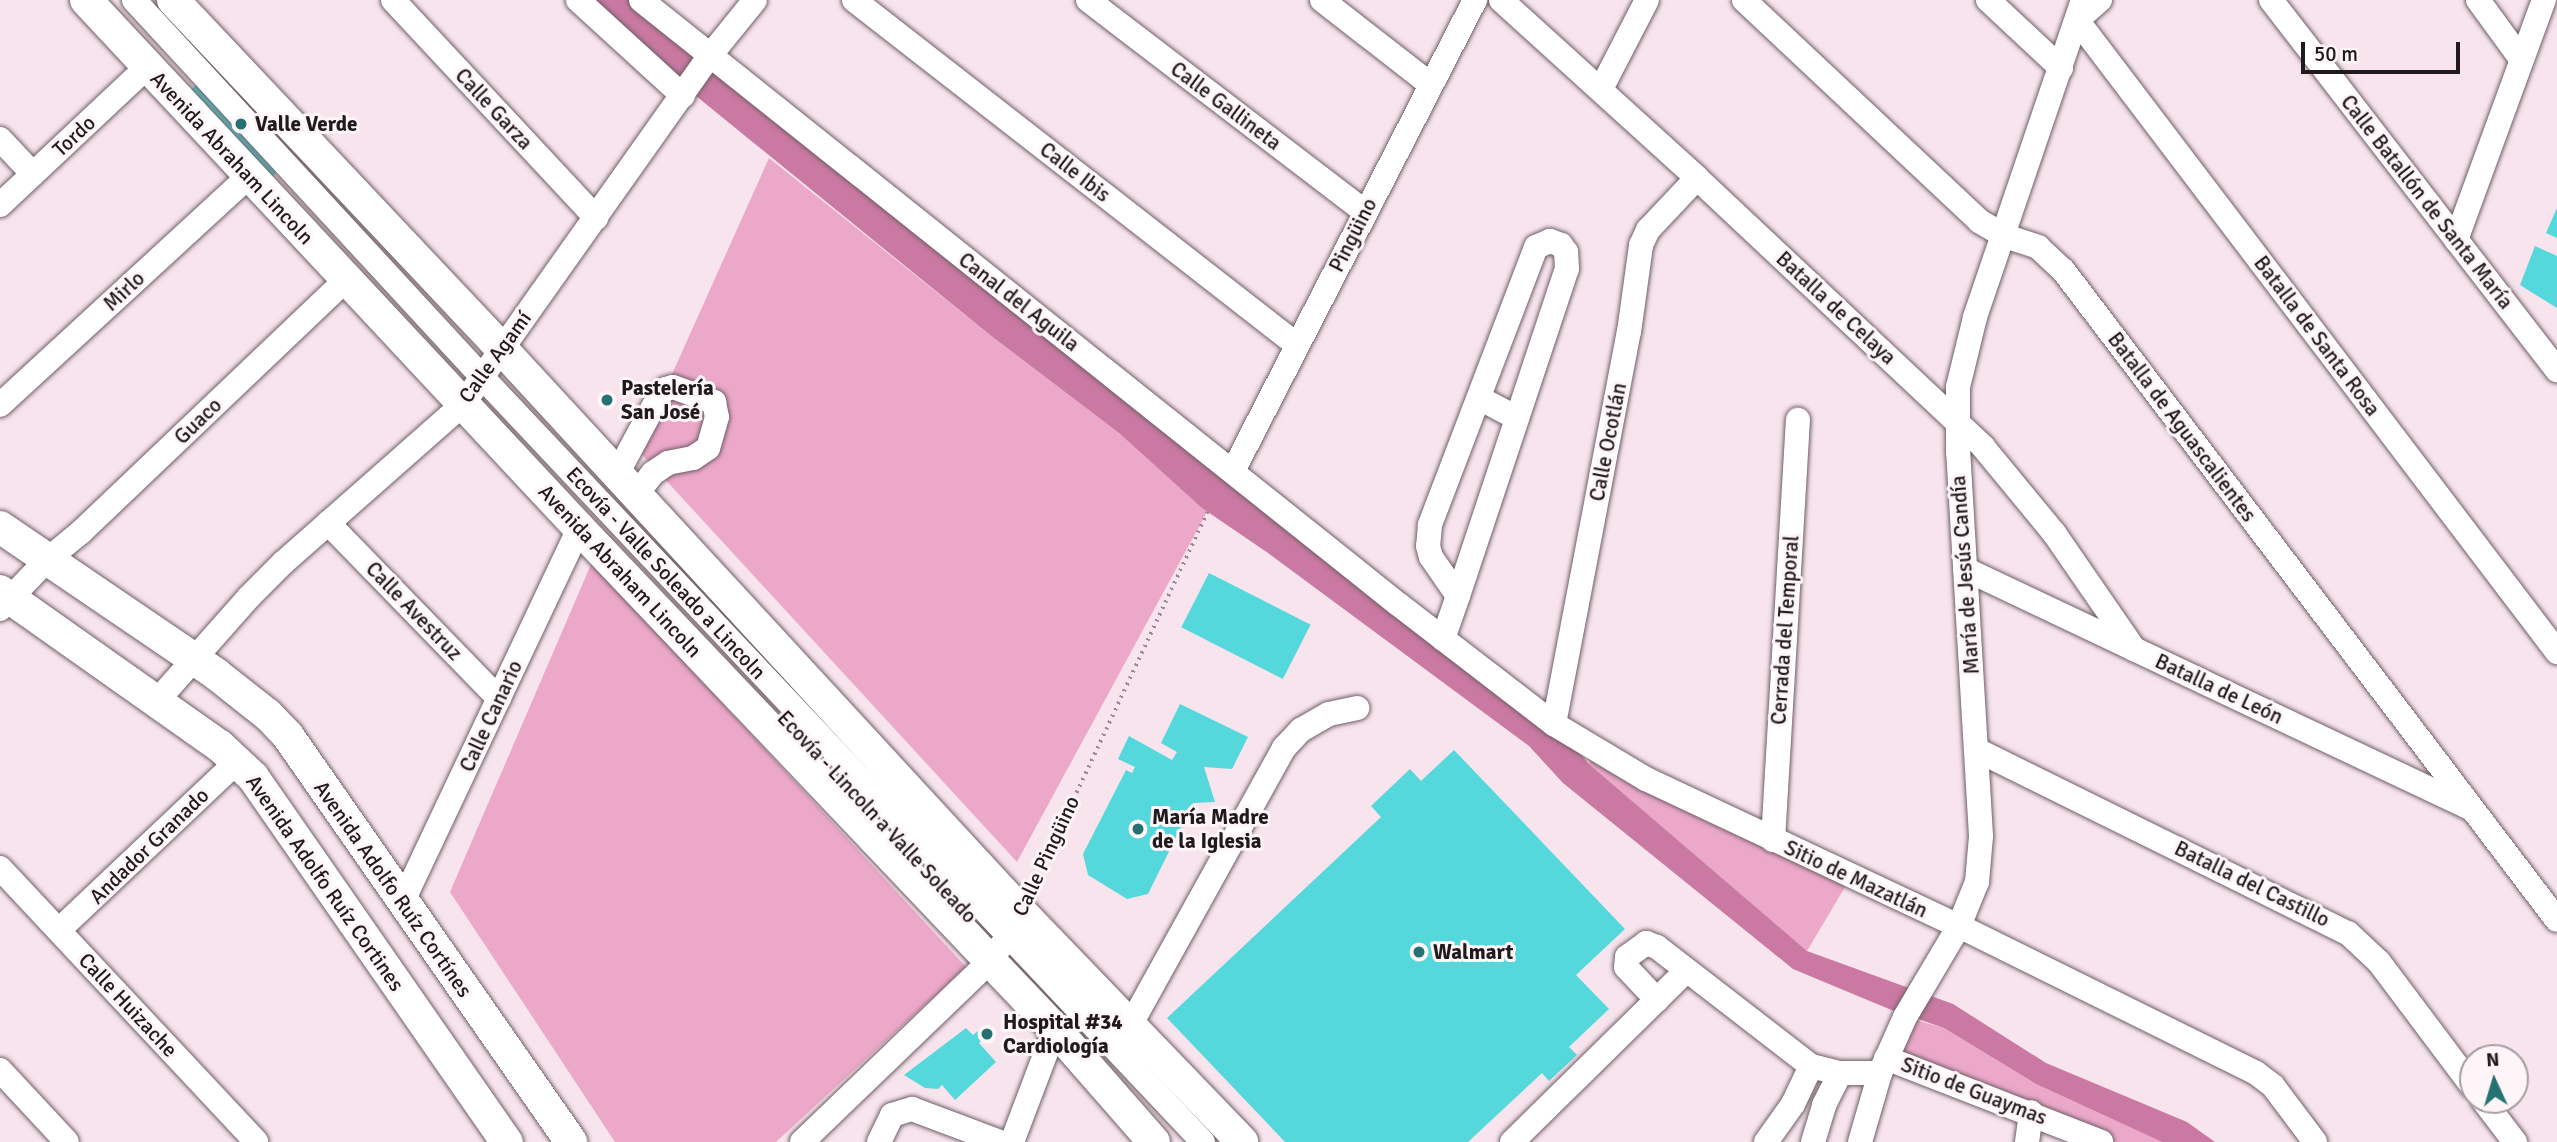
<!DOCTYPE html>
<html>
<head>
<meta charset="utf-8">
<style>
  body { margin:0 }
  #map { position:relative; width:2557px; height:1142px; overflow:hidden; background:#f7e4ed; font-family:Signika,sans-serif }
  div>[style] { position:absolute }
  .green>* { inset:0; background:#eca8c9 }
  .water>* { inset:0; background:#ca79a2 }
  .building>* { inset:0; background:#55d8db; transform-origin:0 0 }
  .path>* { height:3.5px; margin-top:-1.75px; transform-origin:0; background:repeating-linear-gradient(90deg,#96898f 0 2px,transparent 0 7px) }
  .roads { filter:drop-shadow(0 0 2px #6f5f66) drop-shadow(0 0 2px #6f5f66) }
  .minor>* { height:24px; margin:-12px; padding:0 12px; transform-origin:12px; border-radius:12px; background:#fff }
  .major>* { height:32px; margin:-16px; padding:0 16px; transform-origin:16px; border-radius:16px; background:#fff }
  .dots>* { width:19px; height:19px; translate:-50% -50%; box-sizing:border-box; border:4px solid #fdf5f8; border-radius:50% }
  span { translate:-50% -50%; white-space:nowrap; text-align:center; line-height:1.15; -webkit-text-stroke:6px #fdf5f8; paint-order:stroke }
  .street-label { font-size:21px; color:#211a1d }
  .poi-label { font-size:21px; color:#211a1d; font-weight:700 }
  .left { translate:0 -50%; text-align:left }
  .north { position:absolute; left:2459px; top:1044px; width:70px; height:70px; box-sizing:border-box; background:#fdf5f8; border:2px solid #a59da0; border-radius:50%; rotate:356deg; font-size:19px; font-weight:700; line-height:28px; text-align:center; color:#211a1d }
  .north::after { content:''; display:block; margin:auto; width:24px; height:32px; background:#267173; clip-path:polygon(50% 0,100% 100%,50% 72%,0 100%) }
  .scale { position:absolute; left:2301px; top:42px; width:159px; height:32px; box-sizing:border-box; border:4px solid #211a1d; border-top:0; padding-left:9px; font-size:21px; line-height:24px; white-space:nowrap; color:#211a1d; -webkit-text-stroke:5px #fdf5f8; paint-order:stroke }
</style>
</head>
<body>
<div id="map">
  <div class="green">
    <i style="clip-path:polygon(769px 158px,990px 335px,1119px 433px,1207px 512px,1017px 862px,638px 450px)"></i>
    <i style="clip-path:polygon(592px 562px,966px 967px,776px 1142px,615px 1142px,450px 892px)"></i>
    <i style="clip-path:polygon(1594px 749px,1851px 877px,1807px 951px,1589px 764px)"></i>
    <i style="clip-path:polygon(1905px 1017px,1944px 1028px,2036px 1084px,2162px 1142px,2101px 1142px,1886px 1058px)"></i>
  </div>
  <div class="water">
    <i style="clip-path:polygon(578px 0,641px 0,1554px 724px,1589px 764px,1807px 951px,1953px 1004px,2046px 1063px,2187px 1122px,2215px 1142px,2162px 1142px,2036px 1084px,1944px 1028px,1889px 1009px,1793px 969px,1563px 783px,1529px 746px,1268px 553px,1202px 508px,1119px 433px,990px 335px)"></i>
  </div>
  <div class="building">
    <i style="left:212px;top:70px;width:119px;height:33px;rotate:47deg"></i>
    <i style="clip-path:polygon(2557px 208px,2557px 238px,2546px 233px)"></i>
    <i style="clip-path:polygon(2535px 246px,2557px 256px,2557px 308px,2520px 285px)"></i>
    <i style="left:1209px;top:573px;width:114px;height:61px;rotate:27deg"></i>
    <i style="clip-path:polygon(1180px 704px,1248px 737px,1232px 769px,1204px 767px,1215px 802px,1193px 803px,1148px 894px,1127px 899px,1088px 875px,1083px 854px,1126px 770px,1132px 773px,1135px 767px,1118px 759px,1129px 736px,1172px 760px,1177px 752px,1161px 743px)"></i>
    <i style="clip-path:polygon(1454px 750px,1625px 929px,1576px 975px,1609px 1009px,1569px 1047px,1577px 1055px,1549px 1081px,1542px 1073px,1468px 1142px,1285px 1142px,1167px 1018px,1381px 817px,1371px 806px,1410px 769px,1421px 781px)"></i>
    <i style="clip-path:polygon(984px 1026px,990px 1033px,979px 1043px,996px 1062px,955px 1100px,942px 1085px,938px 1089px,925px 1088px,904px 1075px,966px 1028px,973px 1035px)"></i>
  </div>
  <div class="path">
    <i style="left:1032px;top:888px;width:415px;rotate:-65deg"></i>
  </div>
  <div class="roads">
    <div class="minor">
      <i style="left:134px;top:0;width:513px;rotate:47.29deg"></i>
      <i style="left:482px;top:377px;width:1051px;rotate:46.7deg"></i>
      <i style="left:393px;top:0;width:298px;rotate:47deg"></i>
      <i style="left:578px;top:0;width:142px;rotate:42.4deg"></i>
      <i style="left:641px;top:0;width:968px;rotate:38.59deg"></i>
      <i style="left:1398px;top:604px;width:197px;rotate:37.6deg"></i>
      <i style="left:1554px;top:724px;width:107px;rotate:30.9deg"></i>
      <i style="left:1646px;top:779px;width:346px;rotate:25.2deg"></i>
      <i style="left:1959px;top:926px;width:331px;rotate:26.3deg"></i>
      <i style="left:2256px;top:1073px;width:21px;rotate:37deg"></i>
      <i style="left:2273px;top:1086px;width:70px;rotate:53.1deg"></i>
      <i style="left:854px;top:0;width:561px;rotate:37.91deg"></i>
      <i style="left:1088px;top:0;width:349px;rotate:37.4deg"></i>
      <i style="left:1322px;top:0;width:138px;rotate:37.9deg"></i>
      <i style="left:1501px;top:0;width:265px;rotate:42.2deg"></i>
      <i style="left:1697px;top:178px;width:393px;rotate:43.2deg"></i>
      <i style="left:1983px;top:447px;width:112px;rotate:50.5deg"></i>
      <i style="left:2054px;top:533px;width:141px;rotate:55.4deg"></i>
      <i style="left:1744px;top:0;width:323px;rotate:43.2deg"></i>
      <i style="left:1979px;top:221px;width:30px;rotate:30deg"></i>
      <i style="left:2005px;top:236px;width:35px;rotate:18deg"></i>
      <i style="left:2038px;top:247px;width:34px;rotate:43deg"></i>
      <i style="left:2063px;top:270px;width:816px;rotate:52.77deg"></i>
      <i style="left:1988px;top:0;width:100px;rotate:43deg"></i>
      <i style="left:2100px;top:0;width:30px;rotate:139deg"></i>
      <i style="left:2077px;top:20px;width:794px;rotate:52.78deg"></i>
      <i style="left:2271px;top:0;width:468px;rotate:52.3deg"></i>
      <i style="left:2478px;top:0;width:73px;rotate:53.9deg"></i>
      <i style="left:1601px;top:89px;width:100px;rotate:-62.7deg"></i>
      <i style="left:0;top:139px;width:48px;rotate:46.7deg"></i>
      <i style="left:0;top:205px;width:202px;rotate:-43.2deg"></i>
      <i style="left:2456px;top:240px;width:256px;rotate:-69.9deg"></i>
      <i style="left:1479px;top:398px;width:43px;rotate:27.8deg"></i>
      <i style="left:0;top:405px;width:337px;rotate:-42.6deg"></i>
      <i style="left:1233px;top:471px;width:530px;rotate:-62.81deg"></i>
      <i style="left:617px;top:474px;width:91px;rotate:-61.7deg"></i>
      <i style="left:660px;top:394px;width:8px;rotate:-40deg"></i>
      <i style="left:666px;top:389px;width:7px;rotate:-16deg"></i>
      <i style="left:673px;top:387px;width:44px;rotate:20.1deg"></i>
      <i style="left:714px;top:402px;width:15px;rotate:79deg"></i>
      <i style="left:717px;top:417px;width:32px;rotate:106deg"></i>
      <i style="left:708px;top:448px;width:18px;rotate:146deg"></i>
      <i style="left:693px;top:458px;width:25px;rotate:169deg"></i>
      <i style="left:668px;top:463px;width:18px;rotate:146deg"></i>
      <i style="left:653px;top:473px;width:28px;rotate:128deg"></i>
      <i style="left:328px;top:523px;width:245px;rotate:45.8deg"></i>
      <i style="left:1965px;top:569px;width:559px;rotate:25.33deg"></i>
      <i style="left:0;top:609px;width:68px;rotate:-46.2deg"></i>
      <i style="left:47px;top:560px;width:44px;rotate:-39.5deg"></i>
      <i style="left:81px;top:532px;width:366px;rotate:-43.6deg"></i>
      <i style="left:1443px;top:639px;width:46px;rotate:-70.8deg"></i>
      <i style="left:1458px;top:596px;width:345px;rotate:-71.6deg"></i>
      <i style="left:1567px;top:269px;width:17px;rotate:-93deg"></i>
      <i style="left:1566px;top:252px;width:9px;rotate:-126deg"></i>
      <i style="left:1561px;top:245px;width:12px;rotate:-160deg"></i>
      <i style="left:1550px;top:241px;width:15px;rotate:157deg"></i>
      <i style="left:1536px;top:247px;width:298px;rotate:110.9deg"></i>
      <i style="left:1430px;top:525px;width:21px;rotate:95deg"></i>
      <i style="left:1428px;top:546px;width:11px;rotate:75deg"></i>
      <i style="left:1431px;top:557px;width:47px;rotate:55.3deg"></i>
      <i style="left:157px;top:701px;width:139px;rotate:-48.5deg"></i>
      <i style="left:249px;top:597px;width:49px;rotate:-45deg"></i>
      <i style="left:284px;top:562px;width:239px;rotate:-41.4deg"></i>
      <i style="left:463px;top:404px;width:425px;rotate:-54.7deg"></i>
      <i style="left:709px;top:57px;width:73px;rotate:-51.1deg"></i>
      <i style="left:1554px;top:724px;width:399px;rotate:-79.2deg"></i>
      <i style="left:1629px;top:332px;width:88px;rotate:-82.1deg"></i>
      <i style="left:1641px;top:245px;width:17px;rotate:-65deg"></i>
      <i style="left:1648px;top:230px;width:71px;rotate:-46.7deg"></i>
      <i style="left:1977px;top:750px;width:414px;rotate:26.3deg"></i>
      <i style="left:2348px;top:933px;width:42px;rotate:43.1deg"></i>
      <i style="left:2379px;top:962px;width:156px;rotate:53.1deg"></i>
      <i style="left:1773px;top:840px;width:421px;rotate:-86.6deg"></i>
      <i style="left:0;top:868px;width:375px;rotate:46.9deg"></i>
      <i style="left:402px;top:903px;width:415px;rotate:-64.7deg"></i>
      <i style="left:59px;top:930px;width:246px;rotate:-43.4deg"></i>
      <i style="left:1657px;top:1000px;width:45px;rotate:-133.2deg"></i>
      <i style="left:1626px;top:967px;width:10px;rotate:-84deg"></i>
      <i style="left:1627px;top:957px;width:24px;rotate:-36deg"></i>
      <i style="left:1646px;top:943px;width:12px;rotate:20deg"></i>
      <i style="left:1657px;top:947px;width:195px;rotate:37.7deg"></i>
      <i style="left:1811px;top:1066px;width:30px;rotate:14deg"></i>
      <i style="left:1840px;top:1073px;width:40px"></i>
      <i style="left:1131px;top:1024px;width:316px;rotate:-61deg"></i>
      <i style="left:1284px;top:748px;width:25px;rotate:-47deg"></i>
      <i style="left:1301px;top:730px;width:32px;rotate:-30deg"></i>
      <i style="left:1329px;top:714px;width:29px;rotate:-12deg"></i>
      <i style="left:1886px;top:1058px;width:231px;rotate:21.3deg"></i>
      <i style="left:0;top:1070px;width:98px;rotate:47.1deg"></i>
      <i style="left:2483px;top:1100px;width:53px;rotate:52.7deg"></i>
      <i style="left:802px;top:1142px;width:261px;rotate:-43.9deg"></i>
      <i style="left:990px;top:961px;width:19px;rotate:-54deg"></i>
      <i style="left:879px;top:1142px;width:30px;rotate:-64deg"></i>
      <i style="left:892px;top:1115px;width:21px;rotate:-17deg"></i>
      <i style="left:912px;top:1109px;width:94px;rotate:20.6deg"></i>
      <i style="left:1012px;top:1142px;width:121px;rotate:-69.2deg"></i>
      <i style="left:1512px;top:1142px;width:244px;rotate:-44.5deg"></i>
      <i style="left:1766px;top:1142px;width:47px;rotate:-54.6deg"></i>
      <i style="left:1793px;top:1104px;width:42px;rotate:-64.7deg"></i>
      <i style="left:1813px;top:1142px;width:39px;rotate:-73deg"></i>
      <i style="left:1824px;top:1105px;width:36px;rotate:-63deg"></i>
      <i style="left:1860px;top:1142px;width:72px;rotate:-73.8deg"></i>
      <i style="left:1880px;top:1073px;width:61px;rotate:-65.9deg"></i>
      <i style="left:1905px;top:1017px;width:106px;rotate:-59.3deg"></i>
      <i style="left:1959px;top:926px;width:48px;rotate:-67.8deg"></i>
      <i style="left:1977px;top:882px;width:46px;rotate:-85deg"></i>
      <i style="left:1981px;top:836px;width:385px;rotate:-93.4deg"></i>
      <i style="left:1958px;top:452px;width:65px;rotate:-90deg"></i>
      <i style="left:1958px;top:387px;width:72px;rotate:-76.3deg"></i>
      <i style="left:1975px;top:317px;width:335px;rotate:-71.2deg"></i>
      <i style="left:2027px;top:1142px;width:30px;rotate:-82deg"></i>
    </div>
    <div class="major">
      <i style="left:86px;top:0;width:722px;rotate:46.96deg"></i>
      <i style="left:579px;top:528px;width:691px;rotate:46.47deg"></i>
      <i style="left:1055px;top:1029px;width:150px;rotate:48.8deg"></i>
      <i style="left:173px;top:0;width:480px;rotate:46.7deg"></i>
      <i style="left:502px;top:349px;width:766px;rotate:47.33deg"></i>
      <i style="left:1021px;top:912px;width:319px;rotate:46.1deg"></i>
      <i style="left:0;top:527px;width:261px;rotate:34.2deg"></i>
      <i style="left:216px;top:674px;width:66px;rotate:38.3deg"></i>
      <i style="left:268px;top:715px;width:29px;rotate:46deg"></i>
      <i style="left:288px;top:736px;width:495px;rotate:55.1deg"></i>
      <i style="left:0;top:591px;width:269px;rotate:35.2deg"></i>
      <i style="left:220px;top:746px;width:45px;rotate:43.2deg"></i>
      <i style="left:253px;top:777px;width:445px;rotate:55.2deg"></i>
    </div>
  </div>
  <div class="dots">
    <i style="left:241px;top:124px;background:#267173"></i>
    <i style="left:607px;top:400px;background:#267173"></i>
    <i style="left:1138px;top:829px;background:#267173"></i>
    <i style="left:1419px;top:952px;background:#267173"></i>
    <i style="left:987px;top:1034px;background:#267173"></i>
  </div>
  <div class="street-label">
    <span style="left:1226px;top:106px;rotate:37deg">Calle Gallineta</span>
    <span style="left:494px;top:109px;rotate:47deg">Calle Garza</span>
    <span style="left:74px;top:136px;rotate:-43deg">Tordo</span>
    <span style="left:232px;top:158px;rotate:47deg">Avenida Abraham Lincoln</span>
    <span style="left:1075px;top:172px;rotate:38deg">Calle Ibis</span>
    <span style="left:2427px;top:202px;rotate:52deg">Calle Batallón de Santa María</span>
    <span style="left:1353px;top:235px;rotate:-63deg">Pingüino</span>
    <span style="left:124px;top:291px;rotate:-43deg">Mirlo</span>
    <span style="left:1019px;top:302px;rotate:38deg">Canal del Aguila</span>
    <span style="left:1836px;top:308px;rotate:43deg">Batalla de Celaya</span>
    <span style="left:2317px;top:336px;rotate:53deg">Batalla de Santa Rosa</span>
    <span style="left:495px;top:357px;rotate:-54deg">Calle Agamí</span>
    <span style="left:198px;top:421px;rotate:-44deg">Guaco</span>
    <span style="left:2182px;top:427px;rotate:53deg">Batalla de Aguascalientes</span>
    <span style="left:1608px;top:442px;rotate:-79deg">Calle Ocotlán</span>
    <span style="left:620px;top:571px;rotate:47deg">Avenida Abraham Lincoln</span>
    <span style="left:666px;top:573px;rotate:47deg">Ecovía - Valle Soleado a Lincoln</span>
    <span style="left:1965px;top:575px;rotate:-94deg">María de Jesús Candía</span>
    <span style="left:414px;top:611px;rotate:46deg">Calle Avestruz</span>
    <span style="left:1785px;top:630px;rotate:-86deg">Cerrada del Temporal</span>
    <span style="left:2219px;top:689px;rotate:25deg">Batalla de León</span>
    <span style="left:491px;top:716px;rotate:-65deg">Calle Canario</span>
    <span style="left:877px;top:817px;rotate:47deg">Ecovía - Lincoln a Valle Soleado</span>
    <span style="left:149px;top:846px;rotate:-44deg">Andador Granado</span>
    <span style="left:1046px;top:856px;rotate:-65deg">Calle Pingüino</span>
    <span style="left:1856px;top:879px;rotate:25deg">Sitio de Mazatlán</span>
    <span style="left:325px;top:883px;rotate:55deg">Avenida Adolfo Ruíz Cortines</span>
    <span style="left:2252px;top:884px;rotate:26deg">Batalla del Castillo</span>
    <span style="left:393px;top:889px;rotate:55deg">Avenida Adolfo Ruíz Cortínes</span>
    <span style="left:128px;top:1005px;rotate:47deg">Calle Huizache</span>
    <span style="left:1974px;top:1091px;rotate:21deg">Sitio de Guaymas</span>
  </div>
  <div class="poi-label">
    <span class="left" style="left:255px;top:124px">Valle Verde</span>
    <span class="left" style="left:621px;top:400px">Pastelería<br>San José</span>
    <span class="left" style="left:1152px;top:829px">María Madre<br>de la Iglesia</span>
    <span class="left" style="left:1433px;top:952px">Walmart</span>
    <span class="left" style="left:1003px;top:1034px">Hospital #34<br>Cardiología</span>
  </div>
  <div class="north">N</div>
  <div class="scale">50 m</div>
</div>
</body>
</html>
